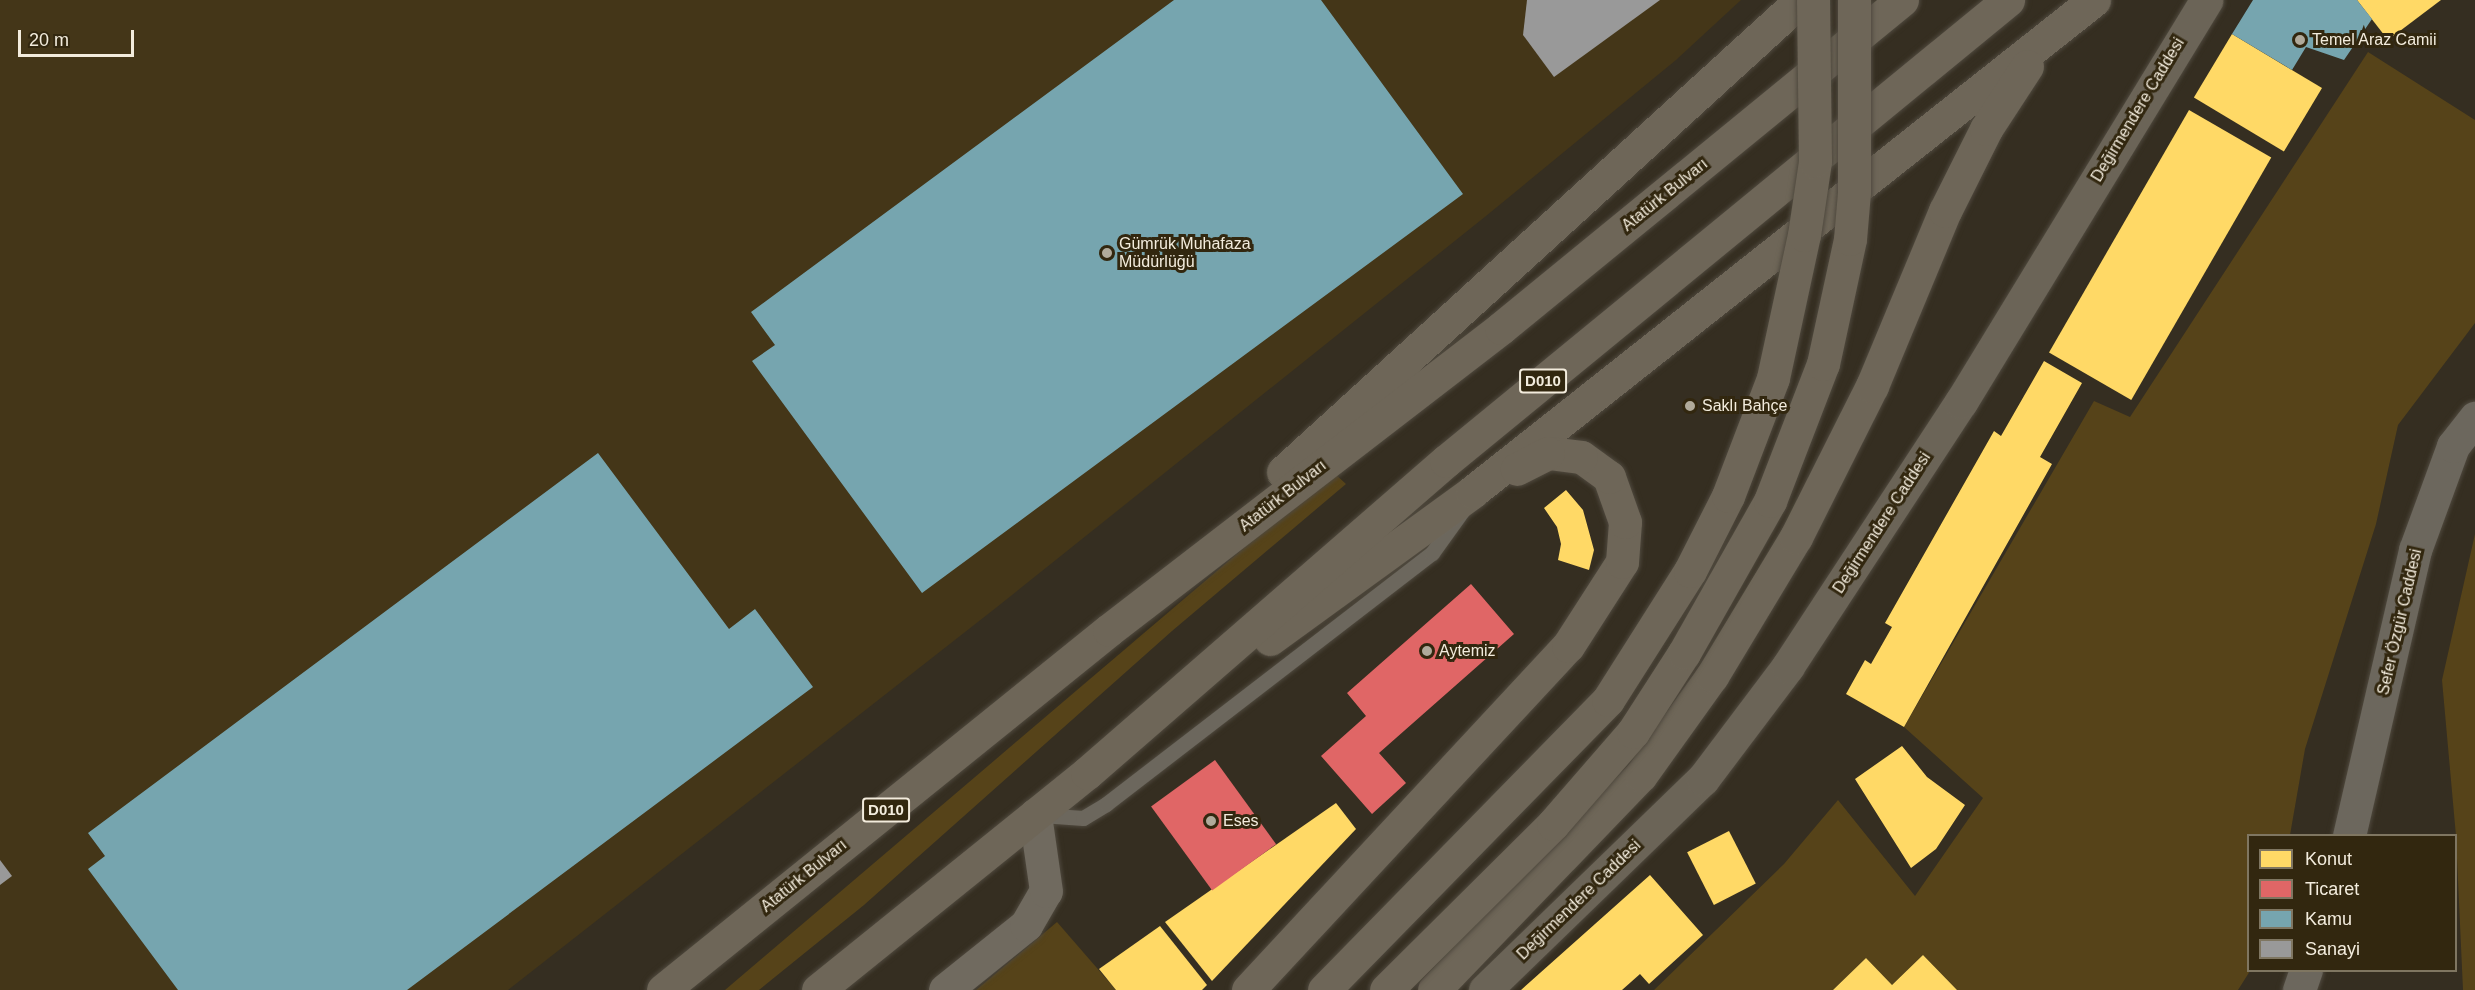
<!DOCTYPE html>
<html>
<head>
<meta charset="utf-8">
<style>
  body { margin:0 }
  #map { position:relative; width:2475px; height:990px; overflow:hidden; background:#352e21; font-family:Arial,sans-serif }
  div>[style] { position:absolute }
  .built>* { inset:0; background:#443618 }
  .green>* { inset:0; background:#564319 }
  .homes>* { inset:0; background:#ffd966; transform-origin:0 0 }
  .shops>* { inset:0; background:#e06666; transform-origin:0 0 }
  .public>* { inset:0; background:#76a5af }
  .industry>* { inset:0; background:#999 }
  .roads { filter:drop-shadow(0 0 2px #4f493e) drop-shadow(0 0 2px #4f493e) }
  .service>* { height:15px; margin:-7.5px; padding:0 7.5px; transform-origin:7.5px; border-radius:7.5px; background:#6c675d }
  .tertiary>* { height:33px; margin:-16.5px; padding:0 16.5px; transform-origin:16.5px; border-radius:16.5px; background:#6c675d }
  .secondary>* { height:33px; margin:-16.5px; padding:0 16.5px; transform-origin:16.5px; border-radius:16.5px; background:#706a5f }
  .primary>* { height:33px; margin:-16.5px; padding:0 16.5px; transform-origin:16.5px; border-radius:16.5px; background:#6b6457 }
  .trunk>* { height:33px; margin:-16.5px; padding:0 16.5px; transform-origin:16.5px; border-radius:16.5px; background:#6e6658 }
  .bridges { filter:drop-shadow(0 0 2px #4f493e) drop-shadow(0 0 2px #4f493e) }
  .trunk-bridge>* { height:33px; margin:-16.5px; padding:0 16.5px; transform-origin:16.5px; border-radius:16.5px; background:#6e6658 }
  .dots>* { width:16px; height:16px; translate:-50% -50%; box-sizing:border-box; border:3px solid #32270f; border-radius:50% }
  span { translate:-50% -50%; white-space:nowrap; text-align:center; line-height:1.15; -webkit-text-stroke:6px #32270f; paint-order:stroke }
  .shield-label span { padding:2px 4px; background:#32270f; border:2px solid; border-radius:4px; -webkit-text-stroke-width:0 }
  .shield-label { font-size:15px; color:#f3ecdd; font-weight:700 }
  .poi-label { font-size:16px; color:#f3ecdd }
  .left { translate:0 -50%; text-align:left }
  .street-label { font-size:16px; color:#f3ecdd }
  .legend { position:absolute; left:2247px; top:834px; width:210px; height:138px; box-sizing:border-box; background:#32270f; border:2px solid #7f7661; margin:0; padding:8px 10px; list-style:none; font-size:18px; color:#f3ecdd }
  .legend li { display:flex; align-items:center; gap:12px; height:30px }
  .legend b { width:30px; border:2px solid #7f7661 }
  .scale { position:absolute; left:18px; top:30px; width:116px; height:27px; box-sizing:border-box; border:3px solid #f3ecdd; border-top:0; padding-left:8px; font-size:18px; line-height:21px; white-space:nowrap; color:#f3ecdd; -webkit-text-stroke:4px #32270f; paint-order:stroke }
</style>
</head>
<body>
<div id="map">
  <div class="built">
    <i style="clip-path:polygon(0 0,1741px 0,1676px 60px,1486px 216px,997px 607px,508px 990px,0 990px)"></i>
  </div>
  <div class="green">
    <i style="clip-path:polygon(2368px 52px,2475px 120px,2475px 323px,2398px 425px,2376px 524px,2305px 749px,2290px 835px,2248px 836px,2250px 971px,2238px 990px,1957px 990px,1923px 955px,1892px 985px,1866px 958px,1833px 990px,1654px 990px,1784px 864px,1838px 800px,1915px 896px,1983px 798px,1904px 727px,2094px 401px,2130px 417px)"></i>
    <i style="clip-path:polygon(1333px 472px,1346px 484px,1172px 631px,864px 905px,759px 990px,725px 990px)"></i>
    <i style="clip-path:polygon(2475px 534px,2475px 990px,2463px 990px,2456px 836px,2442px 680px)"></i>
    <i style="clip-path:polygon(1057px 922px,1116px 990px,976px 990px)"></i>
  </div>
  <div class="homes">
    <i style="clip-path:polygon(2357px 0,2441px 0,2388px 40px)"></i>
    <i style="left:2232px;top:34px;width:105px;height:74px;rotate:31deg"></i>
    <i style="left:2189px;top:110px;width:95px;height:280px;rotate:30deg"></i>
    <i style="clip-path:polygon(2044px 361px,2082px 383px,2040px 457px,2052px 464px,1904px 727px,1846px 694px,1865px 660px,1871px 664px,1892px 627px,1885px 623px,1994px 431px,2001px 436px)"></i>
    <i style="clip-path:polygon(1566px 490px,1583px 510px,1594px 550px,1589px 570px,1558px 560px,1561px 544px,1557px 527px,1544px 508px)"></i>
    <i style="clip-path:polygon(1902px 746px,1927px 777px,1965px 805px,1936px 849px,1911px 868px,1855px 779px)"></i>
    <i style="clip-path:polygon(1336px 803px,1356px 829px,1212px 981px,1165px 922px)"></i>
    <i style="left:1729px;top:831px;width:59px;height:47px;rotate:63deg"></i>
    <i style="clip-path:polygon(1650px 875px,1703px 935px,1649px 984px,1640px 974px,1622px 990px,1521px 990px)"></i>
    <i style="clip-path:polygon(1160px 926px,1207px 985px,1202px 990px,1116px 990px,1099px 969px)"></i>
    <i style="clip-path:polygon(1923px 955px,1957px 990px,1833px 990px,1866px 958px,1892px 985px)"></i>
  </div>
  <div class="shops">
    <i style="clip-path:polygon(1471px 584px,1514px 634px,1379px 753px,1406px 783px,1372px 814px,1321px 756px,1366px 716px,1347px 693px)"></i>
    <i style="left:1215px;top:760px;width:104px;height:79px;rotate:54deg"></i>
  </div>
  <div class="public">
    <i style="clip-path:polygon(1174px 0,1321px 0,1463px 194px,922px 593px,752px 361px,775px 345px,751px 312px)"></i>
    <i style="clip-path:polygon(2253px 0,2357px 0,2372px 19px,2344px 60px,2306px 47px,2292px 70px,2232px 34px)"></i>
    <i style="clip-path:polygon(598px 453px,729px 629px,755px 609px,813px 687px,407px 990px,178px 990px,88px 869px,105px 856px,88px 833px)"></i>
  </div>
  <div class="industry">
    <i style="clip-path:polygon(1527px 0,1660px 0,1554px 77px,1523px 35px)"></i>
    <i style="clip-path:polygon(0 860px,12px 876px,0 885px)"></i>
  </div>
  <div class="roads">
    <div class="service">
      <i style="left:1041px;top:815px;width:42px;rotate:4.1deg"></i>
      <i style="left:1083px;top:818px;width:27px;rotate:-31deg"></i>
      <i style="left:1106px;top:804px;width:411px;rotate:-37.6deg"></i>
      <i style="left:1432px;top:553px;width:57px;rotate:-54.3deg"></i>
    </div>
    <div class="tertiary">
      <i style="left:2349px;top:836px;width:294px;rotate:-77deg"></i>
      <i style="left:2415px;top:550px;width:111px;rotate:-69.9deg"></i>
      <i style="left:2453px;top:446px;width:36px;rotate:-52deg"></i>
      <i style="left:2299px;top:990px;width:21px;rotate:-71deg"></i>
    </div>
    <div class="secondary">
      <i style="left:945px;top:990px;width:104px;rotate:-38.7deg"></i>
      <i style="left:1026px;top:925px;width:39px;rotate:-60deg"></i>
      <i style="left:1046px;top:891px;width:77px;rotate:-98.2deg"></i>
    </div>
    <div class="primary">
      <i style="left:1485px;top:990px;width:303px;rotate:-44.1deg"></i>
      <i style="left:1703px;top:779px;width:141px;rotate:-53deg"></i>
      <i style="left:1788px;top:666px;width:316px;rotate:-56.8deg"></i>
      <i style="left:1961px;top:402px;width:471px;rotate:-58.6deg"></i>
    </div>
    <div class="trunk">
      <i style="left:1283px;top:472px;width:701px;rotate:-42.34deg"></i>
      <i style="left:1270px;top:639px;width:250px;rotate:-36deg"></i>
      <i style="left:1472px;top:492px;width:793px;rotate:-38.34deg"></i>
      <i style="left:663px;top:990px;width:573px;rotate:-38.91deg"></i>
      <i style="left:1109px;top:630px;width:495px;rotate:-37.6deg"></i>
      <i style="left:1501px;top:328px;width:518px;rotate:-39.28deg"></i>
      <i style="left:818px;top:990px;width:346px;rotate:-38.9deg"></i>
      <i style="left:1087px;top:773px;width:476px;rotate:-41deg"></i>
      <i style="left:1446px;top:461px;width:727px;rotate:-39.36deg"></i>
      <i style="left:1248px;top:990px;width:470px;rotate:-47.1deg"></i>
      <i style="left:1568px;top:646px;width:100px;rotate:-57.3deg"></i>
      <i style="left:1622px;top:562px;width:40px;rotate:-85.7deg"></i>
      <i style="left:1625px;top:522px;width:48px;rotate:-109.6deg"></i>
      <i style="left:1609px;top:477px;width:34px;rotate:-144deg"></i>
      <i style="left:1581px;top:457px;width:33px;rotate:-173deg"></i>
      <i style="left:1548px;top:453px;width:35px;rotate:153deg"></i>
      <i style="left:1434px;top:990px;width:298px;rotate:-46.1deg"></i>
      <i style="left:1641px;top:775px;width:122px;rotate:-54.4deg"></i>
      <i style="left:1712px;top:676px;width:162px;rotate:-58.9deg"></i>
      <i style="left:1796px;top:537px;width:169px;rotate:-63.3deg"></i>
      <i style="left:1872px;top:386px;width:190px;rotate:-67.4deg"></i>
      <i style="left:1945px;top:211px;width:92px;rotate:-63.4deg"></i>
      <i style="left:1986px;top:129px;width:75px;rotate:-56.9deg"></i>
    </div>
  </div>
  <div class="bridges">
    <div class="trunk-bridge">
      <i style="left:1324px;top:990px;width:406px;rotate:-45.6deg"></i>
      <i style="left:1608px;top:700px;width:153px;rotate:-57.6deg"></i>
      <i style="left:1690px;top:571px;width:84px;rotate:-63.1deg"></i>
      <i style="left:1728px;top:496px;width:126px;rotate:-69.1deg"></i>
      <i style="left:1773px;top:378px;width:146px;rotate:-77.8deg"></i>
      <i style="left:1804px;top:235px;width:75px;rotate:-81.5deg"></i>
      <i style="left:1815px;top:161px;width:161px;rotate:-90.7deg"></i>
      <i style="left:1386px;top:990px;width:235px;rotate:-44.8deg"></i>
      <i style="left:1553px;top:824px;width:122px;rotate:-49deg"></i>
      <i style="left:1633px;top:732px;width:94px;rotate:-57.2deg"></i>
      <i style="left:1684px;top:653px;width:175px;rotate:-60.5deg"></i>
      <i style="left:1770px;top:501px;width:147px;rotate:-68.9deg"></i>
      <i style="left:1823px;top:364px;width:128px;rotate:-77.8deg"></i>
      <i style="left:1850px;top:239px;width:47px;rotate:-85.1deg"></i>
      <i style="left:1854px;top:192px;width:192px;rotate:-90deg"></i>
    </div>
  </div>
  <div class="dots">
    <i style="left:2300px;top:40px;background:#b0aa9b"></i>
    <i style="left:1107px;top:253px;background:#b0aa9b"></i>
    <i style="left:1690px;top:406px;background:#b0aa9b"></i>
    <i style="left:1427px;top:651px;background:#b0aa9b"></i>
    <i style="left:1211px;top:821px;background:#b0aa9b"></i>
  </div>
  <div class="shield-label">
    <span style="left:1543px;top:381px">D010</span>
    <span style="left:886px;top:810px">D010</span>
  </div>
  <div class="poi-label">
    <span class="left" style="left:2312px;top:40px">Temel Araz Camii</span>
    <span class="left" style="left:1119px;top:253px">Gümrük Muhafaza<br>Müdürlüğü</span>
    <span class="left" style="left:1702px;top:406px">Saklı Bahçe</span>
    <span class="left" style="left:1439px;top:651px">Aytemiz</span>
    <span class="left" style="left:1223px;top:821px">Eses</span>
  </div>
  <div class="street-label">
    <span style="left:2138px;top:110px;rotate:-59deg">Değirmendere Caddesi</span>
    <span style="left:1665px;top:195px;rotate:-39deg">Atatürk Bulvarı</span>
    <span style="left:1283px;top:496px;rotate:-38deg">Atatürk Bulvarı</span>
    <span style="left:1882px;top:523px;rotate:-57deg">Değirmendere Caddesi</span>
    <span style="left:2400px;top:622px;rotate:-77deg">Sefer Özgür Caddesi</span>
    <span style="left:804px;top:876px;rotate:-39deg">Atatürk Bulvarı</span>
    <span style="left:1579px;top:900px;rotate:-44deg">Değirmendere Caddesi</span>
  </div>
  <ul class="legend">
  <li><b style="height:16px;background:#ffd966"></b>Konut</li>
  <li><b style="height:16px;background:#e06666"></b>Ticaret</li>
  <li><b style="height:16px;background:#76a5af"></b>Kamu</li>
  <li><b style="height:16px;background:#999"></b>Sanayi</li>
  </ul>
  <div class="scale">20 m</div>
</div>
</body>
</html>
